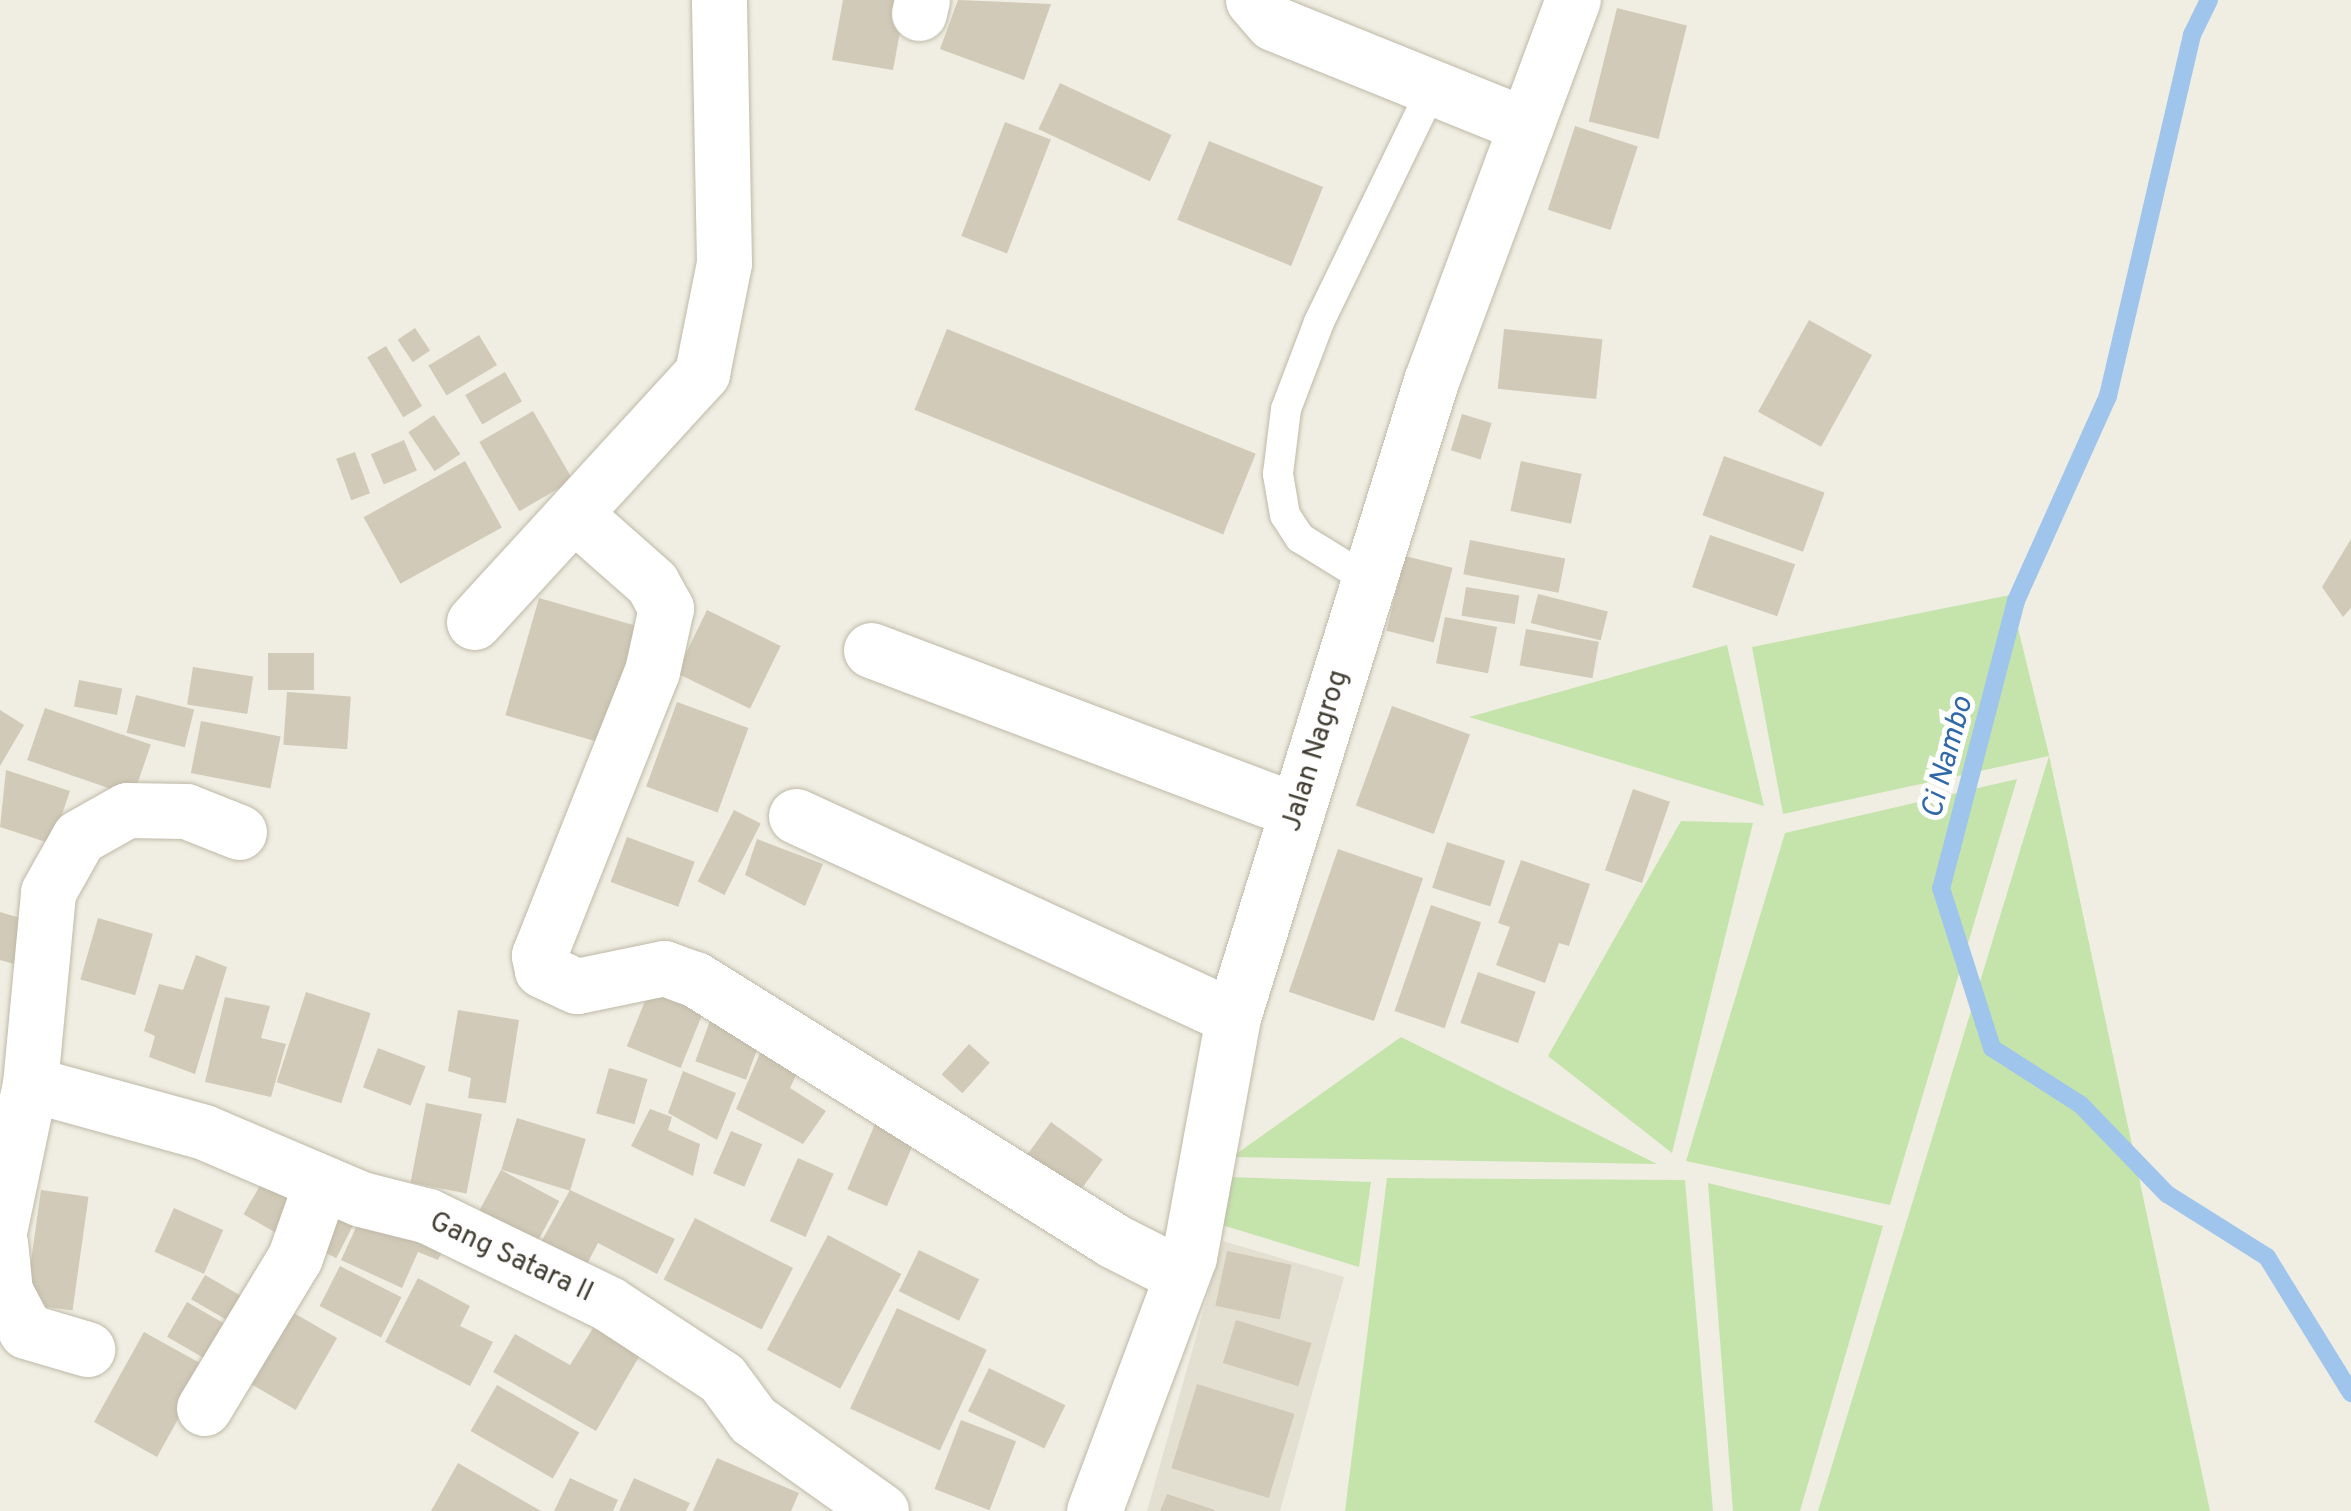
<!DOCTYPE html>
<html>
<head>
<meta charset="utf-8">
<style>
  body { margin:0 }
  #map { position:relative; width:2351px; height:1511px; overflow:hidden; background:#f0eee2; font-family:Overpass,sans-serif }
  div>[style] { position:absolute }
  .residential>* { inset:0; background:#e4e0d1 }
  .green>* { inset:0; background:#c5e4ac }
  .stream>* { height:18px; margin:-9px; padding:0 9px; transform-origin:9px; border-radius:9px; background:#9fc5ed }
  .building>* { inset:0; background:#d2cab8; transform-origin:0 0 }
  .roads { filter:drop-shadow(0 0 2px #beb9a8) drop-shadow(0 0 2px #beb9a8) }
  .lane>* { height:30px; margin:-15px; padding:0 15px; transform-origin:15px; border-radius:15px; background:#fff }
  .street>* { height:55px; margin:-27.5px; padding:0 27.5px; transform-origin:27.5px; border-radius:27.5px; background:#fff }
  span { translate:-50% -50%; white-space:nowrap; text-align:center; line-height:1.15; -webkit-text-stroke:10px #fff; paint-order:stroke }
  .street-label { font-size:28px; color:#423e33 }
  .water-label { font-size:30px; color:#3169a8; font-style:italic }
</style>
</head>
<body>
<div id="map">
  <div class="residential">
    <i style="clip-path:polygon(1223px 1241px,1344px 1277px,1280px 1511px,1147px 1511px)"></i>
  </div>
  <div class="green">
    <i style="clip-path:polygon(2010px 595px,2049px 755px,2210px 1511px,1818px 1511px,2049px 756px,1783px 814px,1752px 647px)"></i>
    <i style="clip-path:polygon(1727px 645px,1764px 806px,1469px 717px)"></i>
    <i style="clip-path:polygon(2017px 779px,1890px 1205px,1686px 1161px,1785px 833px)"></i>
    <i style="clip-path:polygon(1681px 821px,1753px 823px,1672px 1153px,1548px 1056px)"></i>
    <i style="clip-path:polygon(1401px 1037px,1657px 1164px,1232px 1157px)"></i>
    <i style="clip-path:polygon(1229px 1177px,1371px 1182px,1359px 1267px,1222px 1225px)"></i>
    <i style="clip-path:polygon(1387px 1178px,1685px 1180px,1713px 1511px,1345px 1511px)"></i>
    <i style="clip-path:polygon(1708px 1183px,1883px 1226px,1800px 1511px,1733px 1511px)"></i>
  </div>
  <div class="stream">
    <i style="left:2209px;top:0;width:39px;rotate:116deg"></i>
    <i style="left:2192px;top:35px;width:371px;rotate:103.1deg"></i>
    <i style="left:2108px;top:396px;width:225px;rotate:114.2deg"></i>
    <i style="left:2016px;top:601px;width:297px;rotate:104.6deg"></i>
    <i style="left:1941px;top:888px;width:168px;rotate:72.3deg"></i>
    <i style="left:1992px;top:1048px;width:106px;rotate:32.6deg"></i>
    <i style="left:2081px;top:1105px;width:124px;rotate:46deg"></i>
    <i style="left:2167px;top:1194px;width:118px;rotate:32.2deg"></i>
    <i style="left:2267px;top:1257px;width:160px;rotate:58.3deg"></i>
  </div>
  <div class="building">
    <i style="clip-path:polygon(843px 0,906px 0,893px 70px,832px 60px)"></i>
    <i style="clip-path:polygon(958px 0,1051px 4px,1024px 80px,940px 49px)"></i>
    <i style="left:1617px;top:8px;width:72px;height:117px;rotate:14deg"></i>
    <i style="left:1060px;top:83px;width:123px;height:51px;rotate:25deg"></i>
    <i style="left:1005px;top:122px;width:49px;height:122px;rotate:21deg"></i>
    <i style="left:1575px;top:126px;width:66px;height:88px;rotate:18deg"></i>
    <i style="left:1209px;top:141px;width:123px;height:85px;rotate:22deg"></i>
    <i style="left:1809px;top:320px;width:72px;height:105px;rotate:29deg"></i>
    <i style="left:415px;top:328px;width:27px;height:21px;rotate:56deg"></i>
    <i style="left:947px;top:329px;width:333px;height:87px;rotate:22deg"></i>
    <i style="left:1504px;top:329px;width:99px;height:60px;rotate:6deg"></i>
    <i style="left:479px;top:335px;width:35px;height:59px;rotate:59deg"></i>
    <i style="left:386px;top:346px;width:70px;height:22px;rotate:59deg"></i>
    <i style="left:505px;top:372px;width:34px;height:46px;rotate:60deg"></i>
    <i style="left:533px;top:411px;width:80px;height:62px;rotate:60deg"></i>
    <i style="left:1462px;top:414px;width:31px;height:38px;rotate:17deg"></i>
    <i style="left:434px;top:415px;width:47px;height:31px;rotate:56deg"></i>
    <i style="left:404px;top:440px;width:33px;height:36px;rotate:67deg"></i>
    <i style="left:355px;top:452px;width:44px;height:20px;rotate:70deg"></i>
    <i style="left:1724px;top:456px;width:107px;height:63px;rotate:20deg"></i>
    <i style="left:465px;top:461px;width:76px;height:116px;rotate:61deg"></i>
    <i style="left:1521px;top:461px;width:62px;height:51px;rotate:12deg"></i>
    <i style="left:1710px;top:535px;width:90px;height:55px;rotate:19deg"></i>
    <i style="clip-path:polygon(2351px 539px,2351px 608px,2343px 617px,2322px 587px)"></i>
    <i style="left:1470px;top:540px;width:97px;height:35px;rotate:11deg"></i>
    <i style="left:1405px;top:556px;width:49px;height:77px;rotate:14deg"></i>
    <i style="left:1466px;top:587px;width:54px;height:29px;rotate:9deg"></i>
    <i style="left:1538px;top:594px;width:72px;height:30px;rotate:14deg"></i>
    <i style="left:539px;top:598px;width:102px;height:122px;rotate:16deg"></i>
    <i style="left:707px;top:610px;width:82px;height:70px;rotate:26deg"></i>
    <i style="left:1445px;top:617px;width:53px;height:47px;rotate:11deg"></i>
    <i style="left:1526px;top:629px;width:74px;height:37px;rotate:10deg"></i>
    <i style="left:268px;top:653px;width:46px;height:37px"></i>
    <i style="left:193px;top:667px;width:61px;height:38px;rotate:9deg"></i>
    <i style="left:79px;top:680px;width:44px;height:27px;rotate:11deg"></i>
    <i style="left:287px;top:692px;width:64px;height:53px;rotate:4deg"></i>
    <i style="left:136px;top:695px;width:60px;height:39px;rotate:14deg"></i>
    <i style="left:677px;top:702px;width:76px;height:90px;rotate:20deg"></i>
    <i style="left:1392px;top:706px;width:83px;height:106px;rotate:20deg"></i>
    <i style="left:45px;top:708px;width:112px;height:55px;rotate:19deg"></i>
    <i style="clip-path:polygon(0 710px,24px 725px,0 766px)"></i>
    <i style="left:201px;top:721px;width:81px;height:53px;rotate:11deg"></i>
    <i style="clip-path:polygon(6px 770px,70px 791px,52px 844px,0 827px)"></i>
    <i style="left:1633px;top:789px;width:39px;height:86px;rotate:19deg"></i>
    <i style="left:734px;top:810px;width:30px;height:80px;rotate:27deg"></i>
    <i style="left:627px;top:837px;width:72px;height:48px;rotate:20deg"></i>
    <i style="clip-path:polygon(757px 839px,823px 864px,805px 906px,745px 875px)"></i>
    <i style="left:1447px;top:842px;width:61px;height:48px;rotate:18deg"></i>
    <i style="left:1338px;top:849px;width:90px;height:151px;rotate:19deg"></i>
    <i style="clip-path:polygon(1521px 860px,1590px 884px,1569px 946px,1559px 943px,1545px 983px,1496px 965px,1510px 927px,1498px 923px)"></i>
    <i style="left:1431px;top:905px;width:53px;height:112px;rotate:19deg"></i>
    <i style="clip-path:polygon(0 912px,34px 922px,21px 966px,0 960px)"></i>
    <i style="left:98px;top:918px;width:57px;height:64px;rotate:16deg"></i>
    <i style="clip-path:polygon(196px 955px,227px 967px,195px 1074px,149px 1057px,155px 1036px,144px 1031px,159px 984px,183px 990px)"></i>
    <i style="left:1478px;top:972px;width:61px;height:54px;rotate:19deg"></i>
    <i style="left:656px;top:974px;width:58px;height:78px;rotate:22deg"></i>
    <i style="left:306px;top:992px;width:68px;height:95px;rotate:18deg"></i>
    <i style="clip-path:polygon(225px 997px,270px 1006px,261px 1038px,286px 1044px,271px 1097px,205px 1082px)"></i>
    <i style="clip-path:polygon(458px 1010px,519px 1020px,506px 1103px,468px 1098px,471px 1078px,448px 1071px)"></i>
    <i style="left:711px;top:1018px;width:54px;height:46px;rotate:20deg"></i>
    <i style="clip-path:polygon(764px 1044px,801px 1065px,790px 1088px,826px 1111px,803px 1144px,736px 1109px)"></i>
    <i style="left:969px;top:1044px;width:28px;height:41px;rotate:42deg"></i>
    <i style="left:378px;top:1048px;width:51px;height:42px;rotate:21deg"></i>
    <i style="left:609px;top:1068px;width:40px;height:47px;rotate:16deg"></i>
    <i style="clip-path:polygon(683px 1071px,736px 1093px,717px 1140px,668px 1113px)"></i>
    <i style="left:426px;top:1103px;width:57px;height:81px;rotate:11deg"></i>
    <i style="clip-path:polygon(650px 1109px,672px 1117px,668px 1130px,700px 1144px,693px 1176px,631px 1146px)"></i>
    <i style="left:517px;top:1118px;width:72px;height:54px;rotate:17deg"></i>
    <i style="left:1051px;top:1122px;width:64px;height:47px;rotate:36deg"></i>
    <i style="left:875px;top:1124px;width:43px;height:71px;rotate:23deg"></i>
    <i style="left:731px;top:1131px;width:34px;height:46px;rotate:23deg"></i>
    <i style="left:798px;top:1158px;width:39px;height:69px;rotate:24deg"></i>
    <i style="left:501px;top:1170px;width:66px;height:53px;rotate:28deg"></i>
    <i style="left:265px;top:1177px;width:50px;height:43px;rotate:30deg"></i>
    <i style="left:41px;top:1190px;width:48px;height:115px;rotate:8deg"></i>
    <i style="clip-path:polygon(570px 1190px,675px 1239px,657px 1274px,598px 1243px,586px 1266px,541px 1242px)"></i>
    <i style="left:334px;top:1201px;width:28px;height:50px;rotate:27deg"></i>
    <i style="left:174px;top:1208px;width:54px;height:48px;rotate:24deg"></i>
    <i style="clip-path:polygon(364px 1210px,452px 1232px,438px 1260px,418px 1252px,402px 1288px,341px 1260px)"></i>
    <i style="left:695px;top:1218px;width:110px;height:69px;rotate:27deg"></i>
    <i style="left:828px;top:1235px;width:83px;height:130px;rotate:28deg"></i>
    <i style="left:919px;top:1250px;width:67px;height:46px;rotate:26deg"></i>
    <i style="left:1227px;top:1251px;width:66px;height:56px;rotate:12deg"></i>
    <i style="left:340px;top:1266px;width:69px;height:45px;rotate:27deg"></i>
    <i style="left:205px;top:1275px;width:56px;height:28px;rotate:30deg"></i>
    <i style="clip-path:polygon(418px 1278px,470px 1306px,460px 1326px,493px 1342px,470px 1386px,385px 1342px)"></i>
    <i style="left:187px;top:1302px;width:62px;height:40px;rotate:30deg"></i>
    <i style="left:280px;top:1305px;width:66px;height:83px;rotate:30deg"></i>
    <i style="left:897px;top:1308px;width:99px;height:111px;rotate:25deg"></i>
    <i style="left:1236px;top:1320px;width:79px;height:45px;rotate:17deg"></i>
    <i style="clip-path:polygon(593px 1328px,640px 1355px,596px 1431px,493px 1372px,515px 1334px,570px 1365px)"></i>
    <i style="left:144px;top:1332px;width:72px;height:103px;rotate:29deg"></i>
    <i style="left:989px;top:1368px;width:85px;height:48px;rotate:26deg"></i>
    <i style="left:1197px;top:1384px;width:102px;height:88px;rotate:17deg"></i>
    <i style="left:497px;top:1385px;width:95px;height:53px;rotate:30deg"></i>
    <i style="left:961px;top:1420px;width:59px;height:74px;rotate:21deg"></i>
    <i style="clip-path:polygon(717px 1458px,799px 1493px,791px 1511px,693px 1511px)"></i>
    <i style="clip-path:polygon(458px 1463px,541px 1511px,431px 1511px)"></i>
    <i style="clip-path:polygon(570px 1478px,618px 1500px,613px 1511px,554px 1511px)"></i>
    <i style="clip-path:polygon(634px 1478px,690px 1503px,686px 1511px,619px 1511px)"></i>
    <i style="clip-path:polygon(1167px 1494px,1215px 1510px,1214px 1511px,1160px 1511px)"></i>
  </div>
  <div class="roads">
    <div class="lane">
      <i style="left:1370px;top:581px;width:82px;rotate:-148.4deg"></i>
      <i style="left:1300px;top:538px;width:27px;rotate:-123deg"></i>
      <i style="left:1285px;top:515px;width:42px;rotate:-99.7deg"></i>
      <i style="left:1278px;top:474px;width:65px;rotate:-83deg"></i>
      <i style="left:1286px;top:409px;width:93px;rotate:-69.2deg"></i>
      <i style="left:1319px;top:322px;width:257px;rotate:-64.1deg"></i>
    </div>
    <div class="street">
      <i style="left:1253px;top:0;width:30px;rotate:49deg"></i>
      <i style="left:1273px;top:23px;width:273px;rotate:22deg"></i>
      <i style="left:919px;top:13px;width:13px;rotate:-77deg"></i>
      <i style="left:575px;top:515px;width:103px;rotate:41.4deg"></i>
      <i style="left:652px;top:583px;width:29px;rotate:61deg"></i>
      <i style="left:666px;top:608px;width:65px;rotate:102.5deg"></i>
      <i style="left:652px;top:671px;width:306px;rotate:111.7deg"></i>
      <i style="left:539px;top:955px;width:15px;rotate:79deg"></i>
      <i style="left:542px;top:970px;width:38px;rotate:25deg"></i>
      <i style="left:577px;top:986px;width:89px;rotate:-11.7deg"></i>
      <i style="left:664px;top:968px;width:33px;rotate:20deg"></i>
      <i style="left:695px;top:979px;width:492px;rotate:32deg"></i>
      <i style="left:1112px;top:1240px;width:77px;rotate:26.9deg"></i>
      <i style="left:474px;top:622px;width:338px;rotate:-47.5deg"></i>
      <i style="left:702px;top:373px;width:112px;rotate:-78.7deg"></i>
      <i style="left:724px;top:263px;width:263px;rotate:-91.1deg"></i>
      <i style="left:871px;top:650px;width:454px;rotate:20.7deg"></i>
      <i style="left:796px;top:816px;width:481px;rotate:24.7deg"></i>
      <i style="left:30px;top:1084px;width:180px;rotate:15.4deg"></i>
      <i style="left:204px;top:1132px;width:171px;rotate:23.1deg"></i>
      <i style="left:361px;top:1199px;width:69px;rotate:14.2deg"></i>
      <i style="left:428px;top:1216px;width:201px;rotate:25.9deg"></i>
      <i style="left:609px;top:1304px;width:135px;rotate:33.2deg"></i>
      <i style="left:722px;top:1378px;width:52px;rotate:53.6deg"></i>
      <i style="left:753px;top:1420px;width:157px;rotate:35.4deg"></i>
      <i style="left:0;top:1227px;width:146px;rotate:-78.2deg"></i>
      <i style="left:30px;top:1084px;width:193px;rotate:-84.6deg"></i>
      <i style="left:48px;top:892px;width:63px;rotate:-60.6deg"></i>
      <i style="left:79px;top:837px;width:55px;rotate:-29.4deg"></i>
      <i style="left:127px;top:810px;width:59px;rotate:1deg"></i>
      <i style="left:186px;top:811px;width:57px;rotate:21.6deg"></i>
      <i style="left:0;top:1242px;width:49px;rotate:84.2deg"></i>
      <i style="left:5px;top:1291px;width:45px;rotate:62.3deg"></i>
      <i style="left:26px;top:1331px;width:64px;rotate:16.4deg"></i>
      <i style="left:204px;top:1408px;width:176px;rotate:-58.9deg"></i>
      <i style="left:295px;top:1257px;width:78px;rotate:-70.6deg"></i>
      <i style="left:1094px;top:1511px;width:271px;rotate:-69.5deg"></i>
      <i style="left:1189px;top:1257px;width:244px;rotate:-79.6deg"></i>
      <i style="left:1233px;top:1017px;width:666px;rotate:-72.71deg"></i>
      <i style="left:1431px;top:381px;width:407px;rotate:-69.6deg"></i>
    </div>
  </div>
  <div class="street-label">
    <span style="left:1316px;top:751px;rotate:-73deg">Jalan Nagrog</span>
    <span style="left:511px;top:1258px;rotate:25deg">Gang Satara II</span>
  </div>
  <div class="water-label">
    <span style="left:1949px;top:758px;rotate:-75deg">Ci Nambo</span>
  </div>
</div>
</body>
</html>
